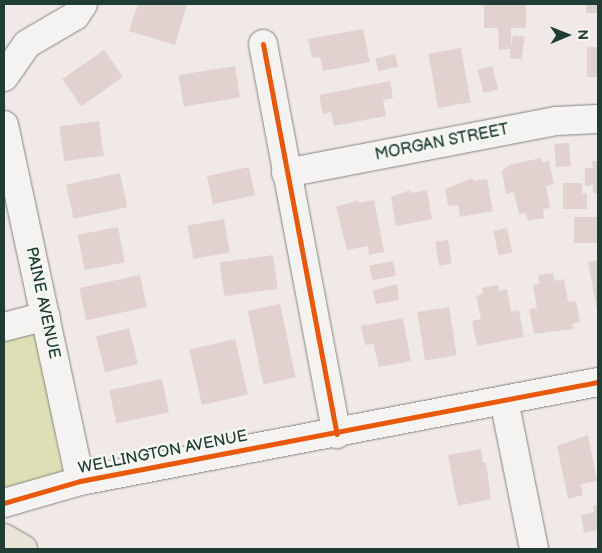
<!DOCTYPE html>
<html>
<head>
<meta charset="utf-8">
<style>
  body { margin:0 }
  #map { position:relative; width:602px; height:553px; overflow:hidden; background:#f0e9e7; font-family:"Balsamiq Sans",sans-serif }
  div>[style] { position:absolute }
  .green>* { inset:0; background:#dde0b4 }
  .building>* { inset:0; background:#e1d2d0; transform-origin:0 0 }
  .roads { filter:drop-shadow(0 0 1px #838582) drop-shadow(0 0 1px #838582) }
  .minor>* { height:28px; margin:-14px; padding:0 14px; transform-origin:14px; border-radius:14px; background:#f4f3f1 }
  .tertiary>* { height:28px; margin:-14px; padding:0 14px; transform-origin:14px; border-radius:14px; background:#f4f3f1 }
  .motorway>* { height:28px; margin:-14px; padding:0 14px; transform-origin:14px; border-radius:14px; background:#e8e4d8 }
  .cycleway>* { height:5px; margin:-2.5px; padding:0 2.5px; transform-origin:2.5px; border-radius:2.5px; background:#e8590c }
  span { translate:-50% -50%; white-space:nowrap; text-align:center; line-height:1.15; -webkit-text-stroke:5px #f6f6f2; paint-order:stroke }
  .street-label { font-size:16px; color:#1f3d34 }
  .frame { position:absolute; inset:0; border:5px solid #1f3d34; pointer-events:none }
  .north { position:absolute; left:542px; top:10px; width:50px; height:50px; -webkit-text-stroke:4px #f6f6f2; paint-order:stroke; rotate:89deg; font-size:14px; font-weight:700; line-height:20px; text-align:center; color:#1f3d34 }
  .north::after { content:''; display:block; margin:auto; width:18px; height:22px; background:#1f3d34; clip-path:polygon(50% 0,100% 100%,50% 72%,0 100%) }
</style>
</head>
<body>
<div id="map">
  <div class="green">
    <i style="clip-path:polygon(4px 327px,36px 327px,65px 487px,4px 509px)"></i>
  </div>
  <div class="building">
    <i style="clip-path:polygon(138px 4px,187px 4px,175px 45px,129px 31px)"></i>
    <i style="clip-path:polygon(484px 4px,526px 4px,526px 28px,511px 28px,511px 49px,499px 50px,498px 28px,484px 28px)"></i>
    <i style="left:586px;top:4px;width:12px;height:9px"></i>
    <i style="clip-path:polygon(363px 29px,370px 62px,323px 71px,320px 57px,312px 58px,308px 39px)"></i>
    <i style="left:513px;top:35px;width:12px;height:23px;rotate:9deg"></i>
    <i style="left:587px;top:47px;width:11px;height:30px"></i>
    <i style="left:461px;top:48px;width:55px;height:33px;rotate:80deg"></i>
    <i style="left:104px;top:50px;width:33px;height:51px;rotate:55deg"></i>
    <i style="left:395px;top:54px;width:13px;height:20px;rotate:77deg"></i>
    <i style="left:235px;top:66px;width:32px;height:57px;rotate:81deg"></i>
    <i style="left:492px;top:66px;width:24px;height:15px;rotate:75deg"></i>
    <i style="clip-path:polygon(390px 81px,393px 98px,383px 100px,386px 116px,334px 126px,331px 112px,323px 114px,319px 95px)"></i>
    <i style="left:99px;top:121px;width:35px;height:40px;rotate:82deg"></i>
    <i style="left:569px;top:143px;width:23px;height:15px;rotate:85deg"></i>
    <i style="clip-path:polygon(541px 158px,542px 162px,549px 161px,554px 184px,546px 186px,550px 208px,543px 209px,544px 218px,528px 221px,526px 213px,519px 214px,514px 192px,506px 194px,502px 171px,509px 165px)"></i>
    <i style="clip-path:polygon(592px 161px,598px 161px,598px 193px,593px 193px,593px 185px,585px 186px,585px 168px,593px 168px)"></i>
    <i style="left:249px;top:167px;width:29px;height:43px;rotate:78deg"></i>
    <i style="left:120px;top:173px;width:35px;height:55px;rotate:78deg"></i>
    <i style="clip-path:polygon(472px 178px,474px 181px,487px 179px,493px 211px,460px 217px,458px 205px,448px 206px,445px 189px)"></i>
    <i style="clip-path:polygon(563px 183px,582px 183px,582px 193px,587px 194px,587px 209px,563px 209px)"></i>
    <i style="clip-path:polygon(410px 190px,411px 193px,427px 190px,432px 219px,396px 226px,391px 197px)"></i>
    <i style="clip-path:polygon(358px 200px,359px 203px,374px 200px,384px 252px,369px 255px,368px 246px,347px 250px,336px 207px)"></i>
    <i style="left:574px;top:217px;width:24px;height:26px"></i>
    <i style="left:224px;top:219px;width:34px;height:37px;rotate:80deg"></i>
    <i style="left:118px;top:227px;width:36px;height:41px;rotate:79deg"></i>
    <i style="left:507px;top:228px;width:25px;height:14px;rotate:78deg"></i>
    <i style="left:448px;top:240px;width:24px;height:13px;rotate:81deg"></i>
    <i style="left:273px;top:255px;width:34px;height:54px;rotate:82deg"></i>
    <i style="clip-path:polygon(598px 260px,598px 310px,597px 310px,588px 262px)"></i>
    <i style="left:393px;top:261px;width:15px;height:24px;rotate:79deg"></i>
    <i style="clip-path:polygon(553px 273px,555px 281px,564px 279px,568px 302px,576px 301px,580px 322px,572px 324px,573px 329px,534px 334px,529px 309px,537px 308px,533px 285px,540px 284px,538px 275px)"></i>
    <i style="left:140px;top:275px;width:33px;height:62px;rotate:78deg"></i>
    <i style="clip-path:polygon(397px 284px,399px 300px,376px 304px,373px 290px)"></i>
    <i style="clip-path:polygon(498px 285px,499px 291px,507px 289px,511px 312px,519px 310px,524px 337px,477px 346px,472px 321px,481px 319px,476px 296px,483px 294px,482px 288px)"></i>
    <i style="left:280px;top:304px;width:75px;height:33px;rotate:78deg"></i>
    <i style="left:449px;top:307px;width:49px;height:32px;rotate:81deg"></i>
    <i style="clip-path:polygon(403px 318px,411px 361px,379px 367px,373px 344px,365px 345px,361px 326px)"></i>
    <i style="left:129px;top:328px;width:37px;height:34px;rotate:76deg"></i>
    <i style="left:235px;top:339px;width:57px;height:47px;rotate:77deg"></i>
    <i style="left:162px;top:379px;width:34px;height:54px;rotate:78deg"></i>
    <i style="clip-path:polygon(588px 435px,597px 481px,580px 484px,583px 495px,568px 499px,557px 446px)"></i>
    <i style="clip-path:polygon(481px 449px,483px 463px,486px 462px,491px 499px,458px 506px,448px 455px)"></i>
    <i style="clip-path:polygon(598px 505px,598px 530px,584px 533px,581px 515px,594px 512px,593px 506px)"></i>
  </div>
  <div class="roads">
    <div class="minor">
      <i style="left:263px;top:44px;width:397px;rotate:79.3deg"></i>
      <i style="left:4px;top:77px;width:40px;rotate:-55.1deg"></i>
      <i style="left:27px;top:44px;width:56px;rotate:-30.3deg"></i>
      <i style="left:75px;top:16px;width:14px;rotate:-56deg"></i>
      <i style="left:4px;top:125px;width:364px;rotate:77.9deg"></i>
      <i style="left:286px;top:173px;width:275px;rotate:-10.9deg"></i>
      <i style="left:556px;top:121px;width:42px;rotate:-2.7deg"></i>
      <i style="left:4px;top:327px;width:43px;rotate:-14.7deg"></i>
      <i style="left:504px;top:400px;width:152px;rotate:78.6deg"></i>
    </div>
    <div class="tertiary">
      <i style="left:4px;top:503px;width:79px;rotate:-16.1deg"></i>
      <i style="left:80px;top:481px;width:527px;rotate:-10.82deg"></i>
    </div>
    <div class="motorway">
      <i style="left:4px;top:538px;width:22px;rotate:30deg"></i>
    </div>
  </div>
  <div class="cycleway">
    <i style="left:263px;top:44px;width:397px;rotate:79.3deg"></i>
    <i style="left:4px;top:503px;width:79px;rotate:-16.1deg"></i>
    <i style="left:80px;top:481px;width:527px;rotate:-10.82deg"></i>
  </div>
  <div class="street-label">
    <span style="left:442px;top:143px;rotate:-11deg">MORGAN STREET</span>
    <span style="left:42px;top:303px;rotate:78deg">PAINE AVENUE</span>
    <span style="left:163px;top:453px;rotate:-11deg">WELLINGTON AVENUE</span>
  </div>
  <div class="frame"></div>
  <div class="north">N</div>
</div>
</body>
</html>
